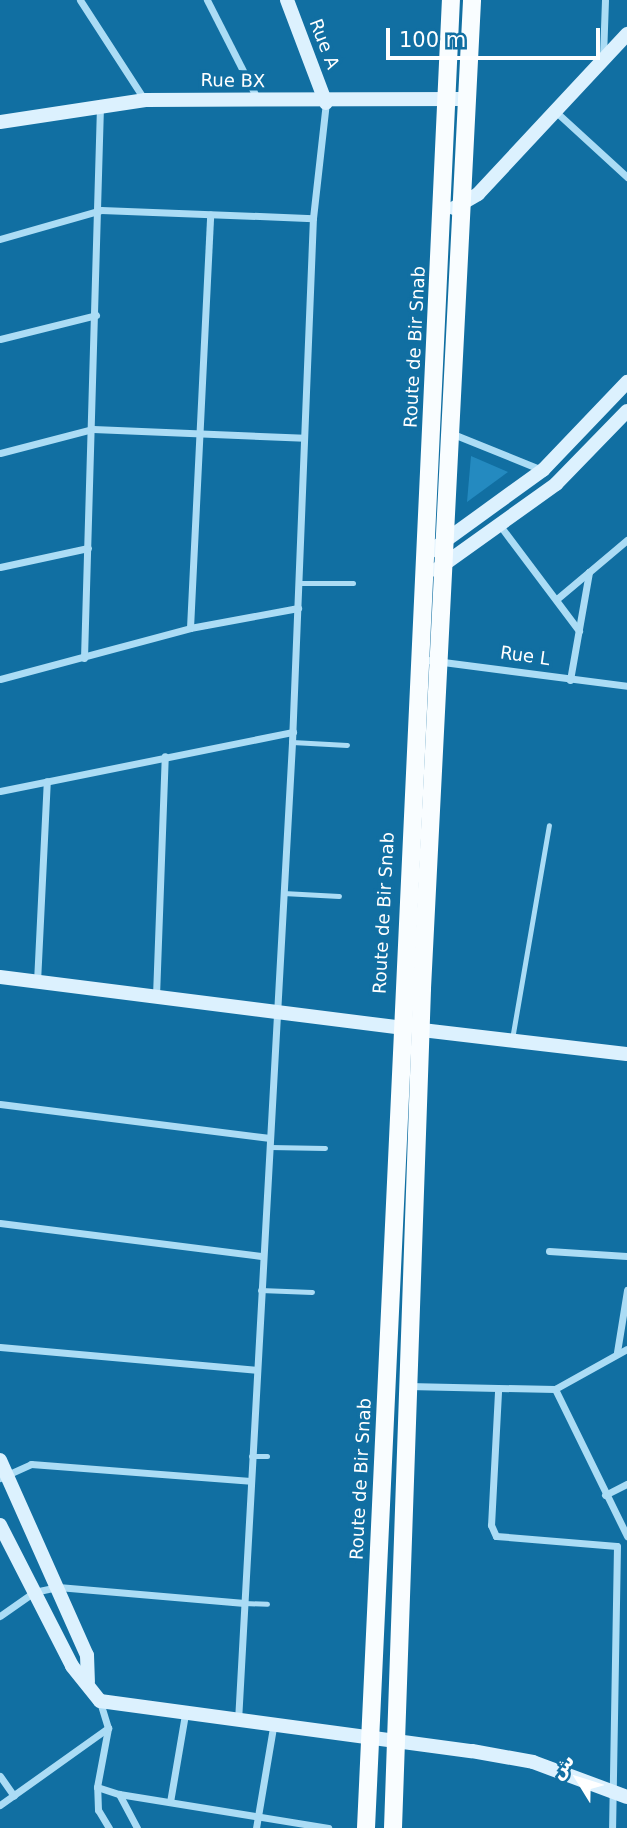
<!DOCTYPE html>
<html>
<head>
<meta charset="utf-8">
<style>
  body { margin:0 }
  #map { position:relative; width:627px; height:1828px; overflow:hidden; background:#116fa2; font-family:"DejaVu Sans","Noto Sans Arabic",sans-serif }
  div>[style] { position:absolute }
  .green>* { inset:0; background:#248ac0 }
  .lane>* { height:5px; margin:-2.5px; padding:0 2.5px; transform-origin:2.5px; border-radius:2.5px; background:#abdcf5 }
  .street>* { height:7px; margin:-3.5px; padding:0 3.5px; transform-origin:3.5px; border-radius:3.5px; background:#abdcf5 }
  .secondary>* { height:14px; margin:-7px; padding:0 7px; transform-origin:7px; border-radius:7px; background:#dcf1fe }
  .primary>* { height:18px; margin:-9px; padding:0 9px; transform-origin:9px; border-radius:9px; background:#f9fdff }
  span { translate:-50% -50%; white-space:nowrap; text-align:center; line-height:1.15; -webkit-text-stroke:7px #116fa2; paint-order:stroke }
  .street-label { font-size:18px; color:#fff }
  .north { position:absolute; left:543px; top:1744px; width:70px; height:70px; -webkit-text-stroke:5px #116fa2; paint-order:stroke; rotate:308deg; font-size:19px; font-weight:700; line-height:28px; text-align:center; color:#fff }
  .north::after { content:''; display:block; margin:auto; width:24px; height:32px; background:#fff; clip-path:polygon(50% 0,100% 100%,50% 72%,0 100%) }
  .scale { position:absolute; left:386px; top:28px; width:214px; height:32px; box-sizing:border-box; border:4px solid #fff; border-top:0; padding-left:9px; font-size:21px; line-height:24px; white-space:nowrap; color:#fff; -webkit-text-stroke:5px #116fa2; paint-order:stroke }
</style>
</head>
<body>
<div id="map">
  <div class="green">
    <i style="clip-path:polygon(471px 456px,508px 472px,467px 502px)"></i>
  </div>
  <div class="lane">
    <i style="left:298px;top:583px;width:55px"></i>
    <i style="left:292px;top:742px;width:55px;rotate:3.1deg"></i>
    <i style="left:283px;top:893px;width:56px;rotate:3.1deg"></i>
    <i style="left:512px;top:1039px;width:217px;rotate:-80.2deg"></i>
    <i style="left:270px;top:1147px;width:55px;rotate:1deg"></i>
    <i style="left:260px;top:1290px;width:52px;rotate:2.2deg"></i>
    <i style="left:251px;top:1456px;width:16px"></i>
    <i style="left:244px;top:1603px;width:23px;rotate:2deg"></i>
  </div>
  <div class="street">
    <i style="left:80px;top:0;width:118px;rotate:57.1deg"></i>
    <i style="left:207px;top:0;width:112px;rotate:63deg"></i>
    <i style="left:603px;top:57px;width:57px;rotate:-88deg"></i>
    <i style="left:555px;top:111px;width:98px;rotate:42.5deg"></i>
    <i style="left:0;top:239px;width:105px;rotate:-16deg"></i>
    <i style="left:101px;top:210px;width:212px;rotate:2.2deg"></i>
    <i style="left:313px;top:218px;width:116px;rotate:-83.6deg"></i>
    <i style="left:0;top:339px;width:99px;rotate:-14deg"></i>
    <i style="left:453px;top:434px;width:96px;rotate:22deg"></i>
    <i style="left:0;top:453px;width:96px;rotate:-14.5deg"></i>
    <i style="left:93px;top:429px;width:211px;rotate:2.4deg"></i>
    <i style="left:501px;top:527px;width:130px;rotate:53.1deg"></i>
    <i style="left:0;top:567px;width:90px;rotate:-12.2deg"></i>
    <i style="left:558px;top:598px;width:40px;rotate:-40deg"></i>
    <i style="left:190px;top:628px;width:414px;rotate:-87.2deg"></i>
    <i style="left:84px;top:658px;width:552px;rotate:-88.34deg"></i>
    <i style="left:420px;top:659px;width:209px;rotate:7.4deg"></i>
    <i style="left:0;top:679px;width:197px;rotate:-15deg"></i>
    <i style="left:190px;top:628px;width:110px;rotate:-10.5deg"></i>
    <i style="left:570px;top:680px;width:110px;rotate:-80deg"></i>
    <i style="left:589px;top:572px;width:50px;rotate:-40.1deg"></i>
    <i style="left:0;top:791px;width:299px;rotate:-11.4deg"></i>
    <i style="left:37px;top:982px;width:201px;rotate:-87.2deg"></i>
    <i style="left:156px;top:996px;width:240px;rotate:-87.9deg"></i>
    <i style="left:0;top:1104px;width:272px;rotate:7.2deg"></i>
    <i style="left:0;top:1223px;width:263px;rotate:7.2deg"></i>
    <i style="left:549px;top:1251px;width:78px;rotate:3.7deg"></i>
    <i style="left:0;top:1347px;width:257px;rotate:5.1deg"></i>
    <i style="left:617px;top:1352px;width:63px;rotate:-80.8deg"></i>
    <i style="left:408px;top:1386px;width:147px;rotate:1.2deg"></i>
    <i style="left:555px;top:1389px;width:82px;rotate:-29.1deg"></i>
    <i style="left:555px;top:1389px;width:164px;rotate:63.9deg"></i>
    <i style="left:498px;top:1392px;width:133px;rotate:93deg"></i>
    <i style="left:491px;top:1525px;width:12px;rotate:66deg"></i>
    <i style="left:496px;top:1536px;width:121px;rotate:4.7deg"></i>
    <i style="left:617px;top:1546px;width:282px;rotate:91deg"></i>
    <i style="left:0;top:1478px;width:34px;rotate:-24deg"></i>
    <i style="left:31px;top:1464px;width:220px;rotate:4.4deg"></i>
    <i style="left:605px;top:1495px;width:25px;rotate:-27deg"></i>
    <i style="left:0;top:1616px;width:42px;rotate:-35.2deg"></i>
    <i style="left:34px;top:1592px;width:25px;rotate:-12deg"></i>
    <i style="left:58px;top:1587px;width:187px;rotate:4.9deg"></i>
    <i style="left:238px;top:1721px;width:980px;rotate:-86.84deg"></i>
    <i style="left:292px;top:742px;width:524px;rotate:-87.71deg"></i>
    <i style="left:0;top:1776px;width:24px;rotate:55deg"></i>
    <i style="left:97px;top:1787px;width:60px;rotate:-79.4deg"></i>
    <i style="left:108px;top:1728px;width:27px;rotate:-107deg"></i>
    <i style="left:119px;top:1794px;width:212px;rotate:9.2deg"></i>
    <i style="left:170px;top:1802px;width:89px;rotate:-80.3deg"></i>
    <i style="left:0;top:1805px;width:133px;rotate:-35.5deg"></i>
    <i style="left:109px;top:1828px;width:21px;rotate:-121deg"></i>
    <i style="left:98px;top:1810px;width:23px;rotate:-92deg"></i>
    <i style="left:97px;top:1787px;width:23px;rotate:18deg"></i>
    <i style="left:119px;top:1794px;width:38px;rotate:62deg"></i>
    <i style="left:256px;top:1828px;width:102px;rotate:-80.4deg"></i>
  </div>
  <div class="secondary">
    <i style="left:287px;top:0;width:110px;rotate:69.3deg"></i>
    <i style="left:0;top:122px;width:147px;rotate:-8.6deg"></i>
    <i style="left:145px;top:100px;width:322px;rotate:-0.2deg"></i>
    <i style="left:454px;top:208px;width:28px;rotate:-30deg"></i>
    <i style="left:478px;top:194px;width:219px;rotate:-47deg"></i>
    <i style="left:424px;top:556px;width:147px;rotate:-35.9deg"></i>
    <i style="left:543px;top:470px;width:122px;rotate:-46.3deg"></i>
    <i style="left:436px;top:570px;width:148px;rotate:-35.6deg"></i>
    <i style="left:556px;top:484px;width:102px;rotate:-45.8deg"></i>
    <i style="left:0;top:977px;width:401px;rotate:7.2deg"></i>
    <i style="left:422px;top:1030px;width:206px;rotate:6.7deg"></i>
    <i style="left:0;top:1460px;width:214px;rotate:66deg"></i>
    <i style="left:87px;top:1655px;width:27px;rotate:88deg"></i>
    <i style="left:0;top:1525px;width:158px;rotate:62.9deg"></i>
    <i style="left:72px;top:1666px;width:45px;rotate:51.3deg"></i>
    <i style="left:100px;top:1701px;width:375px;rotate:7.7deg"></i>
    <i style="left:472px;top:1751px;width:62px;rotate:10.2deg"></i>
    <i style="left:533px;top:1762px;width:100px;rotate:20.4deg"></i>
  </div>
  <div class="primary">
    <i style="left:366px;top:1828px;width:1830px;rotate:-87.34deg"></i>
    <i style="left:393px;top:1828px;width:841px;rotate:-88.02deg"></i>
    <i style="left:422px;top:988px;width:989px;rotate:-87.1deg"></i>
  </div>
  <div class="street-label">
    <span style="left:324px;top:44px;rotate:69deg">Rue A</span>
    <span style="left:233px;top:81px;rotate:1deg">Rue BX</span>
    <span style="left:415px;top:347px;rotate:-87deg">Route de Bir Snab</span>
    <span style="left:525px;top:656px;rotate:8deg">Rue L</span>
    <span style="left:384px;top:913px;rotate:-87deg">Route de Bir Snab</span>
    <span style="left:361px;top:1479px;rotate:-87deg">Route de Bir Snab</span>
  </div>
  <div class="north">ش</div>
  <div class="scale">100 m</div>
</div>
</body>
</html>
